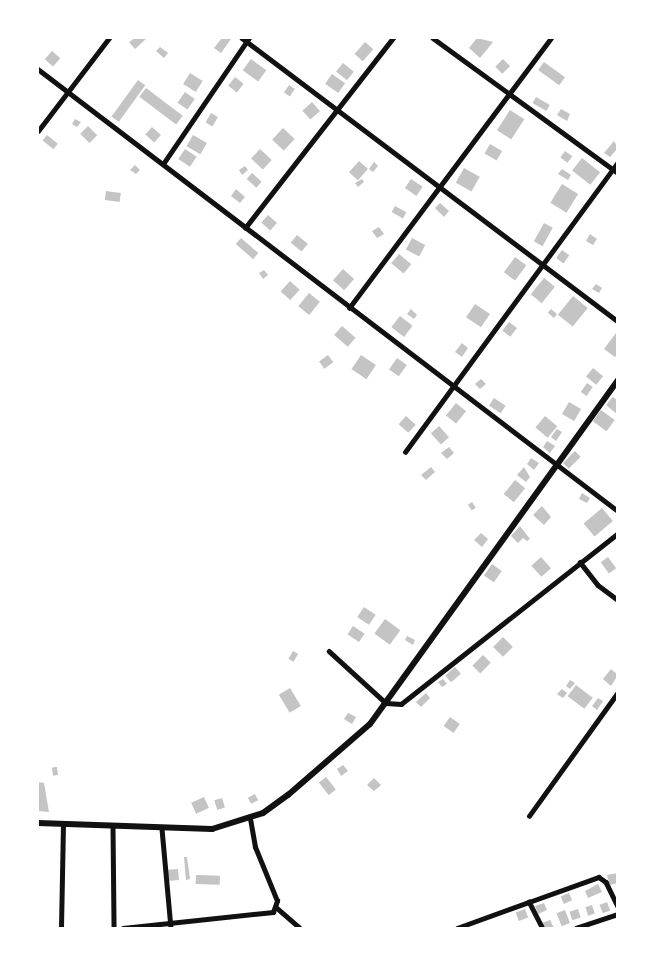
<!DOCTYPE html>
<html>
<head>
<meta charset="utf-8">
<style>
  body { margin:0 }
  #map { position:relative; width:655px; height:966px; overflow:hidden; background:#fff; font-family:Karla,sans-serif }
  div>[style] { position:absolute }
  .building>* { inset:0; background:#c4c4c4; transform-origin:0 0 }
  .minor>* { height:4.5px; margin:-2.25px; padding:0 2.25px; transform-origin:2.25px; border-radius:2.25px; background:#111 }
  .tertiary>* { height:6px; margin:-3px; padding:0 3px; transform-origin:3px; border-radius:3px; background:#111 }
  span { translate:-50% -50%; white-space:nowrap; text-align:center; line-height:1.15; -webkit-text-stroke:5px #fff; paint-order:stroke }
  .frame { position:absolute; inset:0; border:39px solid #fff; pointer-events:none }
</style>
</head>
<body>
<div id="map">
  <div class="building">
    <i style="clip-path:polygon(135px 38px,147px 38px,135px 49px,129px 42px)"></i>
    <i style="clip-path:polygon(222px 38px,231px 39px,221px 53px,214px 48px)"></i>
    <i style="clip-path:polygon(477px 38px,493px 42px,480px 58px,469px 48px)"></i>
    <i style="left:365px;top:42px;width:11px;height:16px;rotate:41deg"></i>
    <i style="clip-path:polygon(160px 47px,168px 53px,164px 58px,156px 51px)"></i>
    <i style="left:52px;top:51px;width:11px;height:11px;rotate:41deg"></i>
    <i style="left:251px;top:59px;width:19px;height:14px;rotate:36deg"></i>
    <i style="left:503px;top:59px;width:10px;height:11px;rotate:45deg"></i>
    <i style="left:544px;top:62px;width:26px;height:10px;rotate:36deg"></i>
    <i style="left:343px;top:63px;width:14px;height:11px;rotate:39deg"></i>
    <i style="left:190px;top:73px;width:15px;height:13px;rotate:32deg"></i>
    <i style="left:332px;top:74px;width:16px;height:12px;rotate:35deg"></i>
    <i style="left:235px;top:77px;width:11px;height:11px;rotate:38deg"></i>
    <i style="left:138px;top:80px;width:9px;height:45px;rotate:36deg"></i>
    <i style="left:289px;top:85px;width:7px;height:9px;rotate:34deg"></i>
    <i style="left:146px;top:88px;width:46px;height:11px;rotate:37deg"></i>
    <i style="left:185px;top:92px;width:12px;height:13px;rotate:35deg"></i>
    <i style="left:536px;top:97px;width:16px;height:7px;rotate:30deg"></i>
    <i style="left:312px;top:102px;width:12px;height:13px;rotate:48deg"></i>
    <i style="clip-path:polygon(561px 109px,570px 114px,567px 121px,557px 115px)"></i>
    <i style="left:510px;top:110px;width:17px;height:24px;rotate:33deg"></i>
    <i style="left:211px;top:113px;width:8px;height:11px;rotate:30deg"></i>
    <i style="clip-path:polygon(75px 119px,81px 122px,77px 127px,72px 124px)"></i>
    <i style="left:88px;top:126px;width:13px;height:11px;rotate:45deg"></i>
    <i style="left:152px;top:127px;width:12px;height:10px;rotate:42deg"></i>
    <i style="left:283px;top:128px;width:16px;height:16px;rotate:43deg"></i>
    <i style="left:47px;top:135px;width:14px;height:7px;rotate:39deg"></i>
    <i style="left:193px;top:135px;width:16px;height:13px;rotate:30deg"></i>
    <i style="clip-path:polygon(614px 141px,618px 148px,610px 157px,604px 153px)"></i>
    <i style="left:490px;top:144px;width:14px;height:11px;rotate:30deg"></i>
    <i style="left:185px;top:149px;width:14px;height:12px;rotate:34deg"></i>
    <i style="left:260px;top:149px;width:16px;height:13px;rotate:43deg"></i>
    <i style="left:565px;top:151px;width:9px;height:8px;rotate:36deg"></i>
    <i style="left:582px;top:158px;width:23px;height:16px;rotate:38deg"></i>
    <i style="left:359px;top:161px;width:12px;height:15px;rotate:42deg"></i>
    <i style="clip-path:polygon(374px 162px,378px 166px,373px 172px,369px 169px)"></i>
    <i style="clip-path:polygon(135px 165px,140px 170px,136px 174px,130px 170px)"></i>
    <i style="clip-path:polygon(245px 166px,248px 170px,242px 175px,239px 170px)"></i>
    <i style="left:464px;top:168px;width:18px;height:17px;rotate:29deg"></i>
    <i style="clip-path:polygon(562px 169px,571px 175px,568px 180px,558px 174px)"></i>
    <i style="left:252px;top:173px;width:13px;height:8px;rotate:42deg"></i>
    <i style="clip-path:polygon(362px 179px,364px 182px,358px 187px,355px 183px)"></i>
    <i style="left:411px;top:179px;width:14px;height:11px;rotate:34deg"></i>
    <i style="left:562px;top:184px;width:19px;height:22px;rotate:32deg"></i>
    <i style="clip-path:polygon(236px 189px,245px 197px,240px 203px,231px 196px)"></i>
    <i style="left:106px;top:191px;width:15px;height:9px;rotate:8deg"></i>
    <i style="clip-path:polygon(440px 203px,449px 211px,444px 217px,435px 208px)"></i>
    <i style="left:395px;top:206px;width:13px;height:7px;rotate:29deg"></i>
    <i style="left:268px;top:215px;width:12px;height:10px;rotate:42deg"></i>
    <i style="left:544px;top:223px;width:10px;height:21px;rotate:29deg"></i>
    <i style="clip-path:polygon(379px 227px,384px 234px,377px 238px,372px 231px)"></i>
    <i style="clip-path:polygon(590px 234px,597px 239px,593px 245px,586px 241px)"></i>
    <i style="left:297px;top:235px;width:14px;height:10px;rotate:39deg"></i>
    <i style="left:241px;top:238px;width:23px;height:8px;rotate:41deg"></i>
    <i style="left:412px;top:238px;width:15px;height:13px;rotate:28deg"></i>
    <i style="left:562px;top:250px;width:9px;height:10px;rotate:36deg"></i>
    <i style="left:399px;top:254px;width:16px;height:12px;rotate:40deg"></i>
    <i style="left:515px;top:257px;width:14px;height:19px;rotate:36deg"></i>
    <i style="left:343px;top:269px;width:15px;height:15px;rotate:42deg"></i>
    <i style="clip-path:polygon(264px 270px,268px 275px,263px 279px,259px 273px)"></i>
    <i style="left:544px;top:278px;width:14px;height:21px;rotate:39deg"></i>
    <i style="left:290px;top:281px;width:13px;height:14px;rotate:42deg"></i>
    <i style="clip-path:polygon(596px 284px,602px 288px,599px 293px,592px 289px)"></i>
    <i style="left:309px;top:293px;width:14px;height:17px;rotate:39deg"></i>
    <i style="left:573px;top:296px;width:19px;height:24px;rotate:39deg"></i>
    <i style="left:475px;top:304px;width:18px;height:16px;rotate:34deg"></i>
    <i style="clip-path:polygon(411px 309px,417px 315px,414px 319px,407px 314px)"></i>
    <i style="left:551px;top:309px;width:8px;height:5px;rotate:40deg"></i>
    <i style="left:400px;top:316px;width:16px;height:14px;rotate:38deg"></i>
    <i style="left:509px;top:322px;width:10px;height:11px;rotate:37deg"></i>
    <i style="left:342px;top:326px;width:18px;height:12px;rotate:41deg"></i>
    <i style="clip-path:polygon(616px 333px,618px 354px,615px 357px,604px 349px)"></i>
    <i style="clip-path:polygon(462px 343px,468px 348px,462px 357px,455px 352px)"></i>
    <i style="left:328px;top:355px;width:9px;height:11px;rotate:54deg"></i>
    <i style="left:361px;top:355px;width:18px;height:17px;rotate:34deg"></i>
    <i style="left:397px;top:358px;width:12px;height:14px;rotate:35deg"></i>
    <i style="left:593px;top:368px;width:13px;height:11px;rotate:39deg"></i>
    <i style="clip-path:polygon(481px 379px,486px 384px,480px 389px,475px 384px)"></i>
    <i style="left:587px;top:383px;width:7px;height:11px;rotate:34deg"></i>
    <i style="clip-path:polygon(613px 397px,618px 401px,618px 415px,606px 405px)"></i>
    <i style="left:494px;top:398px;width:14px;height:9px;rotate:34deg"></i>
    <i style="left:569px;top:402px;width:14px;height:14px;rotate:30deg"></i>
    <i style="left:456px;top:403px;width:13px;height:16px;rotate:39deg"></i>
    <i style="left:601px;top:410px;width:17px;height:14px;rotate:36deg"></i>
    <i style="left:406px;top:416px;width:13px;height:11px;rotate:42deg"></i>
    <i style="left:545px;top:416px;width:16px;height:15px;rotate:40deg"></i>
    <i style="left:439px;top:426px;width:15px;height:11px;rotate:48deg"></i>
    <i style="clip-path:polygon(557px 429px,562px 432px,556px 441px,551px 437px)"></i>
    <i style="clip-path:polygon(547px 441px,555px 446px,550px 453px,543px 447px)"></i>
    <i style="clip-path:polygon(449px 447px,454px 453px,447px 459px,441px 453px)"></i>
    <i style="left:575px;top:451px;width:8px;height:17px;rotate:45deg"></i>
    <i style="clip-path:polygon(531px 458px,539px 463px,534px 470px,527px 464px)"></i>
    <i style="clip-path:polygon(431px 467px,435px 472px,426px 480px,421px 475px)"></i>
    <i style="clip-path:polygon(524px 467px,530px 477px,526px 482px,517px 475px)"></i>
    <i style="left:515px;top:480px;width:13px;height:18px;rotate:39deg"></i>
    <i style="clip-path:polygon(582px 493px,590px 498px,587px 503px,579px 499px)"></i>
    <i style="left:472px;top:502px;width:7px;height:5px;rotate:56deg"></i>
    <i style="clip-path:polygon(542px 506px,551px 517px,544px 525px,533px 515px)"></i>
    <i style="left:602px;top:508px;width:17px;height:24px;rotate:50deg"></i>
    <i style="clip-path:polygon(520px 526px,530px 539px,527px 541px,523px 538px,518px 543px,511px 536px)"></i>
    <i style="clip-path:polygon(481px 533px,488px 539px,482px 547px,474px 540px)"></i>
    <i style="left:541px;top:557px;width:15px;height:13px;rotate:48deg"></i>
    <i style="left:608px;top:557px;width:14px;height:9px;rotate:54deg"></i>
    <i style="left:492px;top:564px;width:12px;height:14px;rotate:35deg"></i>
    <i style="left:364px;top:607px;width:14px;height:12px;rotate:34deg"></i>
    <i style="left:385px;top:619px;width:19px;height:18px;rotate:36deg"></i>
    <i style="left:353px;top:626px;width:14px;height:10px;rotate:34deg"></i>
    <i style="clip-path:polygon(407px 636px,415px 640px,413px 645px,405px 640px)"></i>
    <i style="left:503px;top:637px;width:14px;height:14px;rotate:45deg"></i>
    <i style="left:293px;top:651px;width:6px;height:9px;rotate:31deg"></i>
    <i style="left:483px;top:655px;width:11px;height:15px;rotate:45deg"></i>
    <i style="left:455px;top:667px;width:9px;height:13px;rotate:49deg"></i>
    <i style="clip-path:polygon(611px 669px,618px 675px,611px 686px,603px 679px)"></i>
    <i style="clip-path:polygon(443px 679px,447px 684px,442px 687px,438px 682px)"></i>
    <i style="clip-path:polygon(570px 680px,575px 683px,570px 689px,566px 686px)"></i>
    <i style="left:576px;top:685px;width:21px;height:14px;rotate:37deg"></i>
    <i style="left:290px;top:688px;width:21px;height:13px;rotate:59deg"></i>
    <i style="clip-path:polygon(562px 689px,567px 693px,563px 698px,557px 694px)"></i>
    <i style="clip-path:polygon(426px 693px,430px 698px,421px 707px,416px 702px)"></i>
    <i style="clip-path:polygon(598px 698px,603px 701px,597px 710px,592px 706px)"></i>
    <i style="clip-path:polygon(348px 713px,356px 717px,352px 724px,344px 719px)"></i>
    <i style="left:450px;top:717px;width:12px;height:11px;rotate:35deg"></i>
    <i style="clip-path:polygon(343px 765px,348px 771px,341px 776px,337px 769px)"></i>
    <i style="left:57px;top:767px;width:8px;height:5px;rotate:83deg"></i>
    <i style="left:326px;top:777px;width:16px;height:9px;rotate:52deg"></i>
    <i style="clip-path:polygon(374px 778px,381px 785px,374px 791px,367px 785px)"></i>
    <i style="clip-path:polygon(38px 782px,44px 783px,49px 812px,38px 811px)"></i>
    <i style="left:255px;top:794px;width:7px;height:8px;rotate:63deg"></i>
    <i style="left:204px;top:797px;width:12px;height:14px;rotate:66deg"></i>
    <i style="left:222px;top:798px;width:10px;height:8px;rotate:73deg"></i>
    <i style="clip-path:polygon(184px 857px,187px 857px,190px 879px,186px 880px)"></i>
    <i style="left:178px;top:869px;width:11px;height:12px;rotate:85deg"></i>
    <i style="clip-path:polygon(618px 873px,618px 883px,610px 885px,607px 875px)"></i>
    <i style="left:196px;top:875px;width:24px;height:9px;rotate:2deg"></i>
    <i style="clip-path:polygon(598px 884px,602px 892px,588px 898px,585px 891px)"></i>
    <i style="left:569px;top:893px;width:8px;height:9px;rotate:67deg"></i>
    <i style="left:607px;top:902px;width:9px;height:8px;rotate:69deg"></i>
    <i style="clip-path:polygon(544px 903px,547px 910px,538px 914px,535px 906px)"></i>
    <i style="left:592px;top:905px;width:9px;height:7px;rotate:72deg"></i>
    <i style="left:525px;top:909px;width:9px;height:10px;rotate:69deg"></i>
    <i style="left:578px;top:909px;width:9px;height:9px;rotate:72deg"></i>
    <i style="left:565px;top:910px;width:14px;height:9px;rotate:69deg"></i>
    <i style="clip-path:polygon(550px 920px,554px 928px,545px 928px,542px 923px)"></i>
  </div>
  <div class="minor">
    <i style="left:242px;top:38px;width:471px;rotate:37deg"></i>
    <i style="left:433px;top:38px;width:229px;rotate:36.1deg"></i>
    <i style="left:38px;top:69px;width:729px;rotate:37.31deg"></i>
    <i style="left:38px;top:131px;width:117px;rotate:-52.6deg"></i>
    <i style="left:163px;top:164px;width:153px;rotate:-55.7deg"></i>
    <i style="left:245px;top:228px;width:241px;rotate:-52.1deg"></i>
    <i style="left:349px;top:308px;width:337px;rotate:-53.2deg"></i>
    <i style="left:405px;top:452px;width:360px;rotate:-53.7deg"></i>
    <i style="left:580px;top:562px;width:29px;rotate:52deg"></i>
    <i style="left:598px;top:585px;width:25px;rotate:37deg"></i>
    <i style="left:329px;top:651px;width:77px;rotate:42.4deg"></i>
    <i style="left:386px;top:703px;width:15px;rotate:4deg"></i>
    <i style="left:401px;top:704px;width:276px;rotate:-38.2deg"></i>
    <i style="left:529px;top:816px;width:153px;rotate:-54.3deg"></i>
    <i style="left:113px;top:826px;width:102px;rotate:89.4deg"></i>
    <i style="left:162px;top:829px;width:99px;rotate:84.8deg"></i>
    <i style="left:277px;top:908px;width:30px;rotate:41deg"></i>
    <i style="left:61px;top:928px;width:103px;rotate:-88.9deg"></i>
    <i style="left:123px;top:928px;width:151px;rotate:-6.1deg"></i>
    <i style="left:273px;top:912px;width:12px;rotate:-70deg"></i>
    <i style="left:277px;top:901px;width:58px;rotate:-112.2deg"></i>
    <i style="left:255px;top:847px;width:29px;rotate:-100deg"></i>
    <i style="left:457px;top:928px;width:77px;rotate:-19.9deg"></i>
    <i style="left:542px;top:928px;width:29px;rotate:-117deg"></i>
    <i style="left:529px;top:902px;width:74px;rotate:-19.7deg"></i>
    <i style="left:599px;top:877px;width:9px;rotate:36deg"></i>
    <i style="left:606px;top:882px;width:28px;rotate:64deg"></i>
    <i style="left:576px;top:928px;width:44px;rotate:-18.4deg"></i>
  </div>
  <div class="tertiary">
    <i style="left:38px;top:823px;width:174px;rotate:2deg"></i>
    <i style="left:212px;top:829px;width:53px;rotate:-17.4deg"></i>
    <i style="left:263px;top:813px;width:31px;rotate:-36deg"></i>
    <i style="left:288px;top:795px;width:108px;rotate:-40.9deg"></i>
    <i style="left:370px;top:724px;width:424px;rotate:-54.2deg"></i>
  </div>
  <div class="frame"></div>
</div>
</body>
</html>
